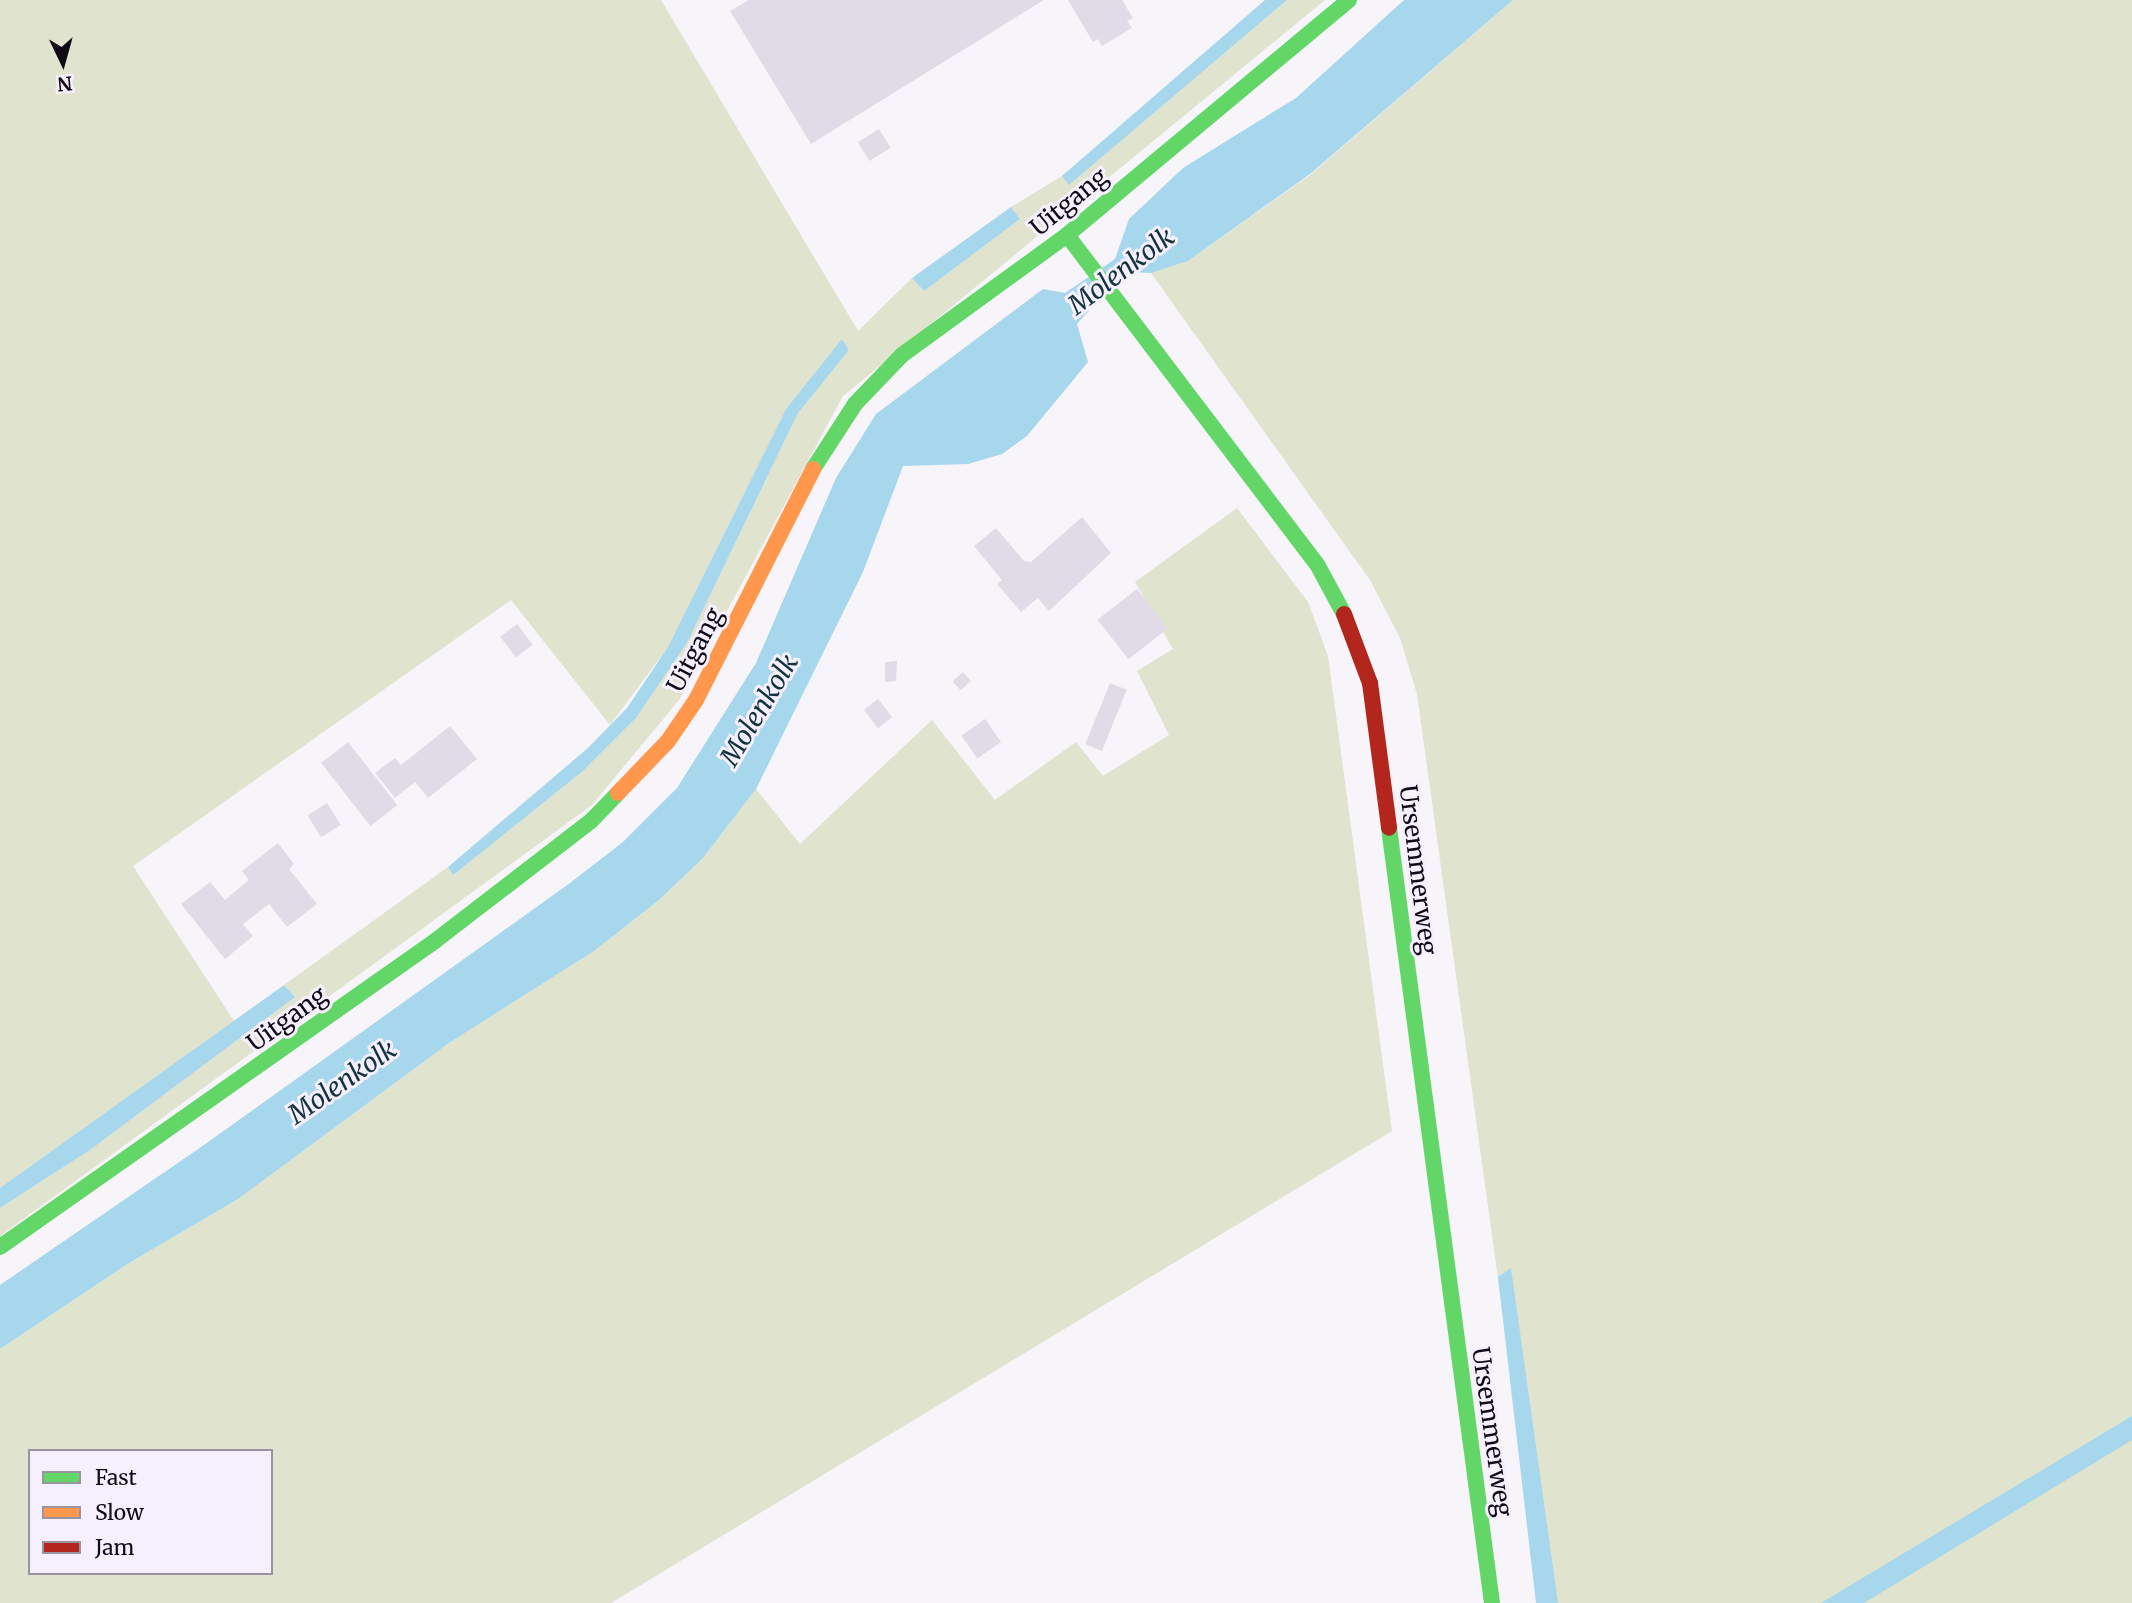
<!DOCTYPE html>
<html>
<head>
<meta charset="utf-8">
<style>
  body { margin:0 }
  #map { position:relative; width:2132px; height:1603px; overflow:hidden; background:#f7f4fa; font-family:Merriweather,serif }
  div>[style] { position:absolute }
  .green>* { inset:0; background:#e0e3cd }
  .water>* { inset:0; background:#a6d7ed }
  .building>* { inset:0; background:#e1dbe8; transform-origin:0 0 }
  .fast>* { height:16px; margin:-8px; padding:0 8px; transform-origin:8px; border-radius:8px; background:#63d668 }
  .slow>* { height:16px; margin:-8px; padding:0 8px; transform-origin:8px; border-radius:8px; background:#ff974d }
  .jam>* { height:16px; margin:-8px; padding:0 8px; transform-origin:8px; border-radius:8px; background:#b3261e }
  span { translate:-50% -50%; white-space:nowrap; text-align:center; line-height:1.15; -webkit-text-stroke:6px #f6f0fe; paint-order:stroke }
  .street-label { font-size:24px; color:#0f0a15 }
  .water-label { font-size:26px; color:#123440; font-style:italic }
  .legend { position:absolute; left:28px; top:1449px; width:245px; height:126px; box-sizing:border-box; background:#f6f0fe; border:2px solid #9a94a1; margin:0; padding:9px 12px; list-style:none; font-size:21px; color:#0f0a15 }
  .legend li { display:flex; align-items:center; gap:14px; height:35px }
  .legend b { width:35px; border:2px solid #9a94a1 }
  .north { position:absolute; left:28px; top:28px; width:70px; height:70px; -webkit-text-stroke:5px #f6f0fe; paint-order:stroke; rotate:175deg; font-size:19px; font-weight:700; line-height:28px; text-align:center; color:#0f0a15 }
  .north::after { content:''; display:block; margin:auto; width:24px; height:32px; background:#0f0a15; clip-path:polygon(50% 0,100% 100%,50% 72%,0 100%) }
</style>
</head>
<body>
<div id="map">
  <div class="green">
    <i style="clip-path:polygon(0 0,661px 0,858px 331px,912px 278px,924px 291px,1020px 219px,1011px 207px,1062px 176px,1070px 184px,1287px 0,1325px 0,843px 396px,679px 700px,592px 805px,0 1236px,0 1208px,90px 1150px,295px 997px,284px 985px,448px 867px,453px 874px,583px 771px,636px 718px,687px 643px,798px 413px,849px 349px,842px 340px,786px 409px,668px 647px,610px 725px,511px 600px,133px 866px,234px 1021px,0 1188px)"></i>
    <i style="clip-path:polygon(1513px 0,2132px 0,2132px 1603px,1543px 1603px,1417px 694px,1400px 638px,1370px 580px,1151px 273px,1188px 261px,1310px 175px)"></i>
    <i style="clip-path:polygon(evenodd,1237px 508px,1308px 602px,1328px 656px,1392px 1131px,611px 1603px,0 1603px,0 1349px,129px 1263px,238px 1199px,449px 1043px,594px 951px,659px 900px,703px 858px,756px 789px,800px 844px,932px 720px,995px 800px,1076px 742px,1103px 776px,1169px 735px,1137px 671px,1173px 649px,1135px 582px,1237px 508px,30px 1451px,271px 1451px,271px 1573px,30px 1573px,30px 1451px)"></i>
  </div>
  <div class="water">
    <i style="clip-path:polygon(1265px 0,1287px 0,1069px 185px,1062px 176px)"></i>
    <i style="clip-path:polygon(1404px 0,1513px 0,1310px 174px,1188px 261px,1151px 273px,1124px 272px,1077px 324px,1088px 362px,1027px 436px,1002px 454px,968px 464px,903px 466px,863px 572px,756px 789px,703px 858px,659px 900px,594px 951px,449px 1043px,238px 1199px,129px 1263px,0 1349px,0 1285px,204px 1145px,570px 883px,623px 842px,677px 788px,756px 663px,836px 478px,876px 414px,1043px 289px,1065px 293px,1115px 259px,1129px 219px,1183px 168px,1296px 98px)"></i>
    <i style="clip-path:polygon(1011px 207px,1020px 219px,924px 291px,912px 278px)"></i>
    <i style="clip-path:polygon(842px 339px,849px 350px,798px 413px,687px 643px,636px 718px,583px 771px,453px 875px,448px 867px,588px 748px,627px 708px,668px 647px,786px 409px)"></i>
    <i style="clip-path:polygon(284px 985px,295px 997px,90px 1150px,0 1208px,0 1188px)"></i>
    <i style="clip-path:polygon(1511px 1268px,1558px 1603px,1536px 1603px,1498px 1277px)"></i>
    <i style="clip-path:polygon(2132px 1416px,2132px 1440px,1864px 1603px,1821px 1603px)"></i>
  </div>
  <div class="building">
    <i style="clip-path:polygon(749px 0,1044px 0,811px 144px,730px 11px)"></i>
    <i style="clip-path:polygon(1068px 0,1122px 0,1133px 18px,1127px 21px,1132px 28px,1102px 46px,1098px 39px,1093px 42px)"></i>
    <i style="left:879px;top:129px;width:22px;height:25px;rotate:58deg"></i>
    <i style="clip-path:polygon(1082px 517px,1111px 553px,1049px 611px,1038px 598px,1021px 612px,997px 584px,1002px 580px,974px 546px,996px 528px,1024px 561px,1031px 562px)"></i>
    <i style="left:1137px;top:589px;width:50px;height:50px;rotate:52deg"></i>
    <i style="left:517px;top:624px;width:26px;height:21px;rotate:53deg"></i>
    <i style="clip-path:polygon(897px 661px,896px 681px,885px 682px,885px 662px)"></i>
    <i style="left:963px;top:672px;width:12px;height:14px;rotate:48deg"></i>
    <i style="left:1110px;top:683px;width:18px;height:66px;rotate:22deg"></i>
    <i style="left:878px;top:699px;width:23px;height:18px;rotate:52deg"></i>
    <i style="left:985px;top:719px;width:28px;height:29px;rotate:55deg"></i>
    <i style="clip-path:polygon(450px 726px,477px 759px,428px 798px,415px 782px,395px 798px,375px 773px,395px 758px,401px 765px)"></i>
    <i style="left:348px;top:742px;width:80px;height:34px;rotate:52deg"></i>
    <i style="left:327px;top:803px;width:26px;height:23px;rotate:58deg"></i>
    <i style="clip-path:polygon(278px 843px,294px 864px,289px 869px,317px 904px,287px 927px,269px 904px,243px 924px,253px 936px,225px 959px,181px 904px,210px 882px,225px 900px,249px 880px,242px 871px)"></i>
  </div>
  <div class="fast">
    <i style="left:1067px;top:235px;width:415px;rotate:52.8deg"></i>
    <i style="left:1318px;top:566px;width:55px;rotate:61.6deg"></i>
    <i style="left:813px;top:469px;width:77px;rotate:-57.1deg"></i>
    <i style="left:855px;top:404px;width:68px;rotate:-46.2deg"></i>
    <i style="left:902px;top:355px;width:204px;rotate:-36deg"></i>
    <i style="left:1067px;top:235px;width:367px;rotate:-39.8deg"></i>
    <i style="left:1389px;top:828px;width:782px;rotate:82.43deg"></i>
    <i style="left:0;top:1247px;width:532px;rotate:-35.12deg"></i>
    <i style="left:435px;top:941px;width:197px;rotate:-37.6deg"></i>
    <i style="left:591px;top:821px;width:39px;rotate:-46deg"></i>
  </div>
  <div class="slow">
    <i style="left:618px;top:793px;width:72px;rotate:-46.1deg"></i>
    <i style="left:668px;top:741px;width:50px;rotate:-55.7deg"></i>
    <i style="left:696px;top:700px;width:259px;rotate:-63.1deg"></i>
  </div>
  <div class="jam">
    <i style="left:1344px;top:614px;width:74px;rotate:69.4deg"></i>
    <i style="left:1370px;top:683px;width:146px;rotate:82.5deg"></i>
  </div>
  <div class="street-label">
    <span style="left:1069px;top:202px;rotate:-39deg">Uitgang</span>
    <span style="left:695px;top:650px;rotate:-62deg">Uitgang</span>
    <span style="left:1418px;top:870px;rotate:83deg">Ursemmerweg</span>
    <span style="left:287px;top:1019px;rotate:-36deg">Uitgang</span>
    <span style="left:1492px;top:1432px;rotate:82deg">Ursemmerweg</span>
  </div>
  <div class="water-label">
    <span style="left:1121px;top:271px;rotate:-37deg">Molenkolk</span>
    <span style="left:759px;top:710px;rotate:-59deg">Molenkolk</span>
    <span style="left:342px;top:1082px;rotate:-35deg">Molenkolk</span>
  </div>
  <ul class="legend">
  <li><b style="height:9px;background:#63d668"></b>Fast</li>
  <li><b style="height:9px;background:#ff974d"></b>Slow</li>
  <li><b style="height:9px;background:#b3261e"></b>Jam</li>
  </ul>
  <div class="north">N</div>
</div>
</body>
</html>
